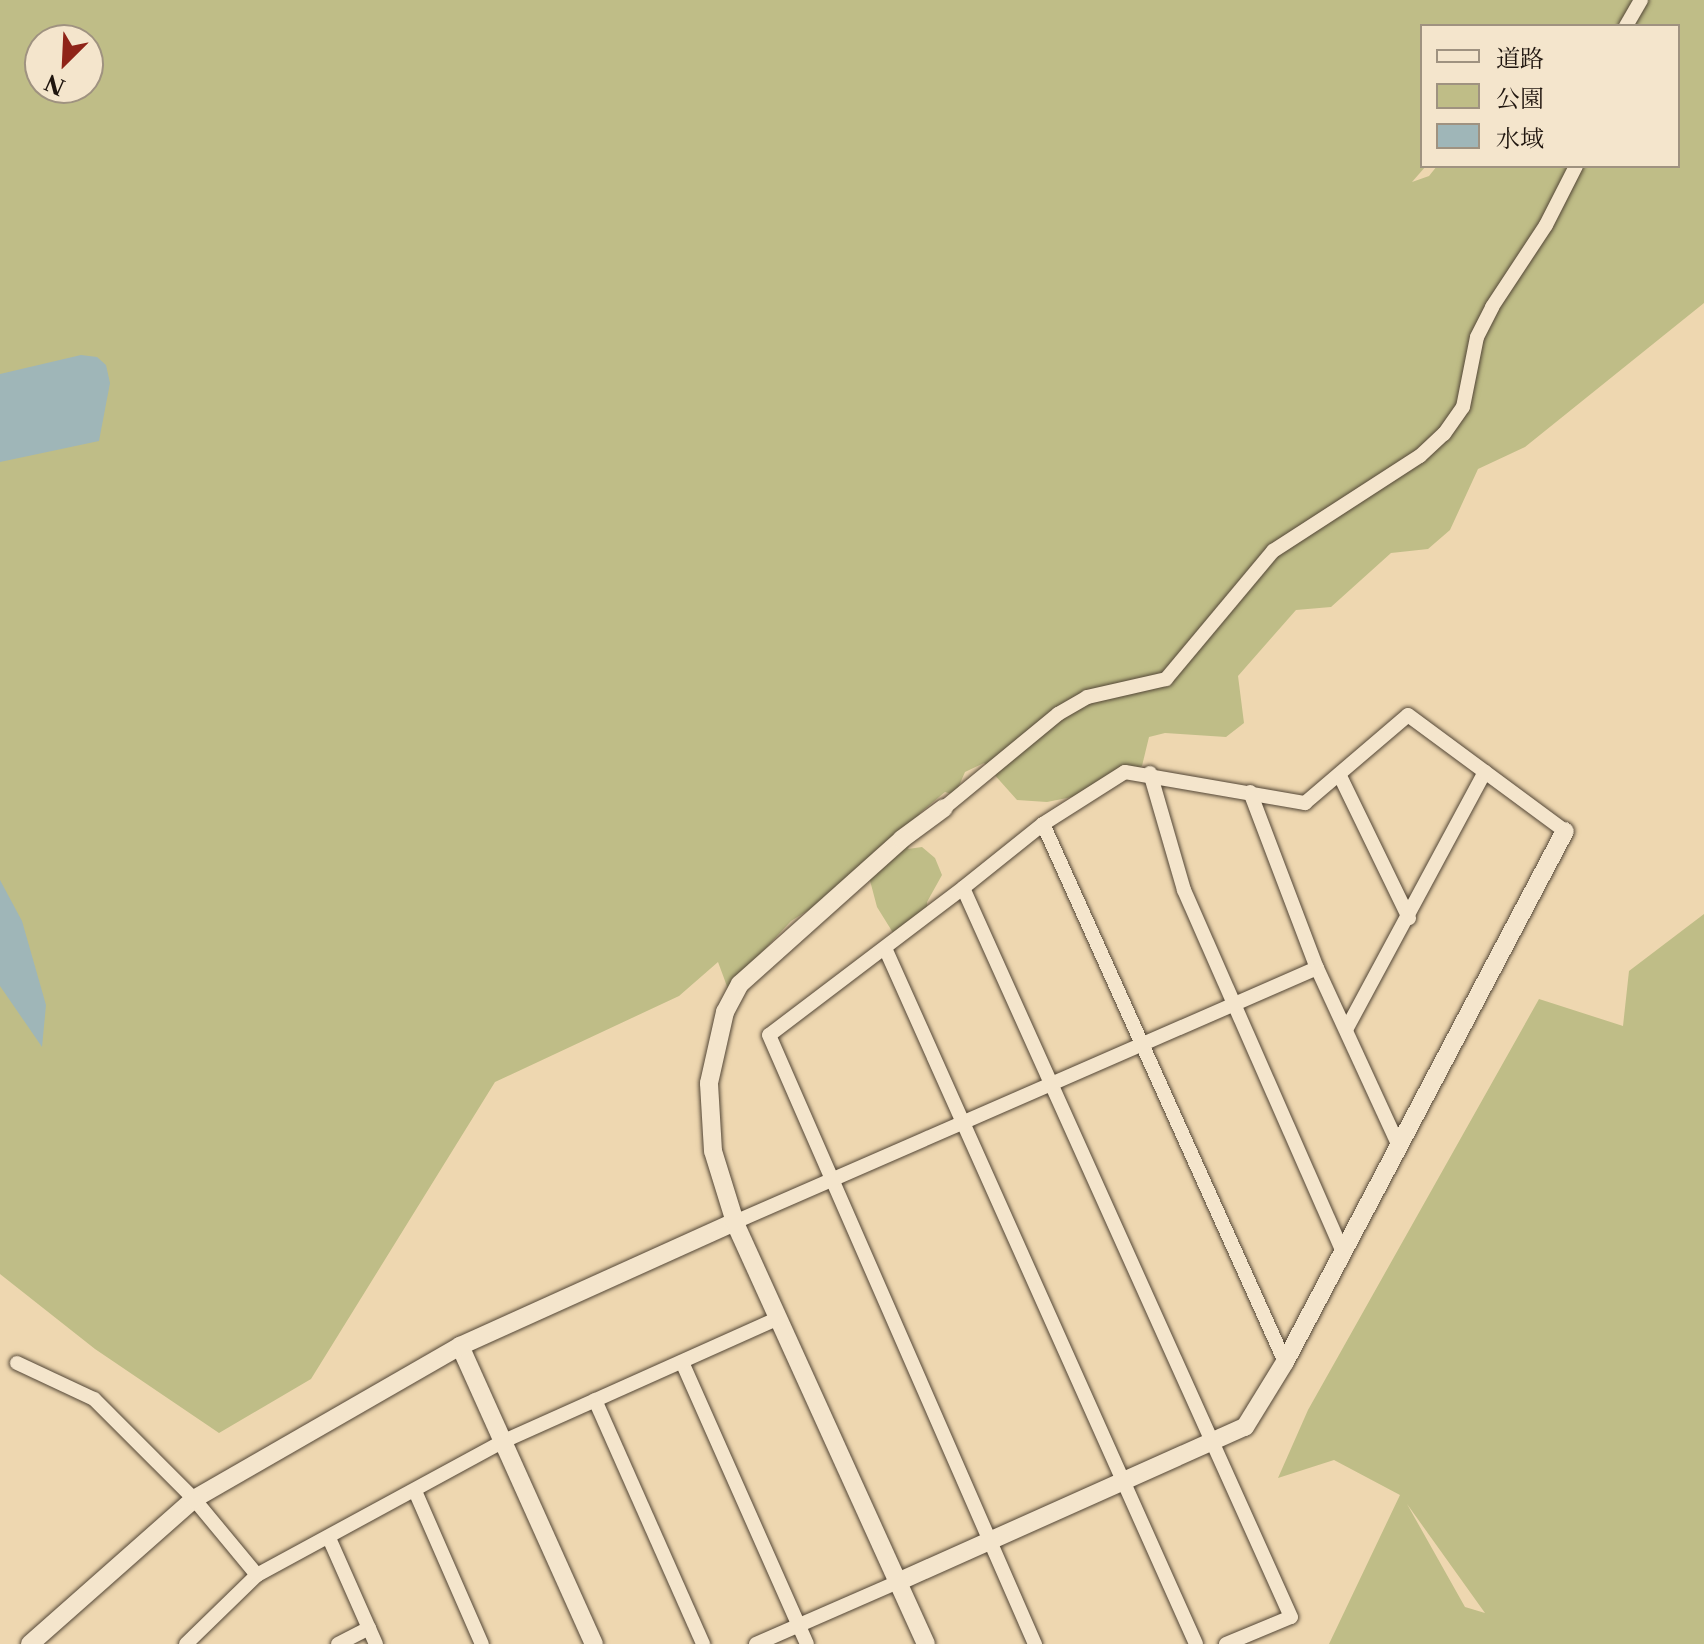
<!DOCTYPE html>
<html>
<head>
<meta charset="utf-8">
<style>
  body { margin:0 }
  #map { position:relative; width:1704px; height:1644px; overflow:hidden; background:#eed7b0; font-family:"Libre Caslon Text","Noto Serif JP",serif }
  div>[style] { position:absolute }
  .green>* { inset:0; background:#bfbd87 }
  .water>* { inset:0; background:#9fb6b8 }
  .roads { filter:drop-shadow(0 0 2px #534636) drop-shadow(0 0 2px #534636) }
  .minor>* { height:14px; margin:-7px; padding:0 7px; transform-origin:7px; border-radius:7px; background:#f4e5cc }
  .tertiary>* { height:18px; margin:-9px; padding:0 9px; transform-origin:9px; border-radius:9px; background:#f4e5cc }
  span { translate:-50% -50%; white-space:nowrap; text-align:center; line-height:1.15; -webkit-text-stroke:6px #f4e5cc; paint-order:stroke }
  .legend { position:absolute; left:1420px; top:24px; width:260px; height:144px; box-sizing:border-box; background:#f4e5cc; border:2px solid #9f9280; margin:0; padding:10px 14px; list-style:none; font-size:24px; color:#1f150e }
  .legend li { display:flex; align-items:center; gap:16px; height:40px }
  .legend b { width:40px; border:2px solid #9f9280 }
  .north { position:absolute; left:24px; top:24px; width:80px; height:80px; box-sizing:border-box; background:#f4e5cc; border:2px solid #9f9280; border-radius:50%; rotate:204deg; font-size:22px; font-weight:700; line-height:32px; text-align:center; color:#1f150e }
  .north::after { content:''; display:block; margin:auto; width:28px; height:36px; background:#8f2418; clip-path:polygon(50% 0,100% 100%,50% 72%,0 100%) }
</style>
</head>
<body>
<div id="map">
  <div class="green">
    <i style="clip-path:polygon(evenodd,0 0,1704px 0,1704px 303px,1525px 447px,1478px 469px,1450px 530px,1428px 549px,1391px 553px,1331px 607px,1296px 610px,1238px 676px,1244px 723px,1226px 737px,1165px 733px,1149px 737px,1142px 766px,1092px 793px,1047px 802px,1017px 800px,984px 763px,965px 772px,955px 795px,945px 792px,920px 813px,908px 849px,922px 847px,935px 858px,942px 875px,927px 902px,928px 914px,895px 936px,877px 907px,868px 873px,791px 921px,728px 989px,718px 962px,679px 996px,495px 1082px,311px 1379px,219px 1433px,95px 1349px,0 1274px,0 0,1422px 26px,1678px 26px,1678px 166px,1437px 166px,1429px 176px,1412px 182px,1426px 166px,1422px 26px,0 0,40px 40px,88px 40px,88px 88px,40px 88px,40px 40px)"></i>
    <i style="clip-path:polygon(evenodd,1704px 914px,1704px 1644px,1329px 1644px,1400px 1495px,1334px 1460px,1278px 1478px,1308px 1410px,1539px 999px,1623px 1026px,1629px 971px,1704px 914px,1407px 1504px,1485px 1613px,1465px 1607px,1407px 1504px)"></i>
  </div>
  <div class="water">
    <i style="clip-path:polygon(81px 355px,97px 357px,106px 365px,110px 383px,99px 441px,0 462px,0 374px)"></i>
    <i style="clip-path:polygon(0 880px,22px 921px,46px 1005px,42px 1047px,0 986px)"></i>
  </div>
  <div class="roads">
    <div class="minor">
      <i style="left:1626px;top:26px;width:30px;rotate:-60deg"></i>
      <i style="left:1150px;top:773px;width:122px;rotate:73.8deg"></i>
      <i style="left:1184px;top:890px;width:396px;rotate:66.3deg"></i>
      <i style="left:1340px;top:776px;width:158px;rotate:64.1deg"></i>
      <i style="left:1250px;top:792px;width:188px;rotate:69.2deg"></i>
      <i style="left:944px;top:808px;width:148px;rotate:-39.5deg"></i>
      <i style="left:1058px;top:714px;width:34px;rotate:-30deg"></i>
      <i style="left:1087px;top:697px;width:81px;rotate:-12.8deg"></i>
      <i style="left:1166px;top:679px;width:167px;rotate:-50.1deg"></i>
      <i style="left:1273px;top:551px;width:175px;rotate:-32.9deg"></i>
      <i style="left:1420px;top:456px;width:33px;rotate:-43deg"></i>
      <i style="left:1444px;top:434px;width:33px;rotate:-55deg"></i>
      <i style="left:1463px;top:407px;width:71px;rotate:-78.7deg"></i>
      <i style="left:1477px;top:337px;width:34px;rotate:-63deg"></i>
      <i style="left:1492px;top:307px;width:98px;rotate:-56.6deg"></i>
      <i style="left:1546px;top:225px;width:66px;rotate:-63deg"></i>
      <i style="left:1043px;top:824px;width:590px;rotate:65.78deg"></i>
      <i style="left:963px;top:888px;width:243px;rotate:142.8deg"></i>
      <i style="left:769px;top:1035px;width:665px;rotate:66.41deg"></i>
      <i style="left:885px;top:948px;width:762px;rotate:65.92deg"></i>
      <i style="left:1347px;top:1028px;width:291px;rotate:-61.7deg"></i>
      <i style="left:735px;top:1222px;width:635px;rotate:-23.58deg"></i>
      <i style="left:1317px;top:968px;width:196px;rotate:65.3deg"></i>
      <i style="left:682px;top:1362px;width:308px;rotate:66.1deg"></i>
      <i style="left:17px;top:1363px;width:85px;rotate:25.1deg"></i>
      <i style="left:94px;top:1399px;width:141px;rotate:45deg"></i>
      <i style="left:194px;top:1499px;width:99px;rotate:50.3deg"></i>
      <i style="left:595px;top:1400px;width:267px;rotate:66.1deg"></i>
      <i style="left:415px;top:1491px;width:167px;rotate:66.4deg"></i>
      <i style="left:329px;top:1538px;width:116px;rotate:66.1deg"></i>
      <i style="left:186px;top:1644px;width:99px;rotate:-44.2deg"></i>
      <i style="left:257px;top:1575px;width:281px;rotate:-28.5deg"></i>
      <i style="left:504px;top:1441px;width:301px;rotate:-24.1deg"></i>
      <i style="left:338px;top:1644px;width:35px;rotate:-27deg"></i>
      <i style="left:756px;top:1644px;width:157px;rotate:-23.6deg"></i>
      <i style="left:1226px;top:1644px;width:70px;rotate:-22.6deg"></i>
      <i style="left:1291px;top:1617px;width:799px;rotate:-114.22deg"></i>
      <i style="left:963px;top:888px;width:102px;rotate:-38.7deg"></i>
      <i style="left:1043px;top:824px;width:97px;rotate:-32.4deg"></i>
      <i style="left:1125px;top:772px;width:183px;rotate:9.8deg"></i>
      <i style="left:1305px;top:803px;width:135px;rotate:-40.5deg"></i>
      <i style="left:1408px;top:715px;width:195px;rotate:36.5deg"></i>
    </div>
    <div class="tertiary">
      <i style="left:460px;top:1346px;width:327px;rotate:65.8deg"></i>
      <i style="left:900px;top:1581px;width:378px;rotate:-24.1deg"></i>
      <i style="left:1245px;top:1427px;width:76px;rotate:-58.4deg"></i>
      <i style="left:1285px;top:1362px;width:600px;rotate:-62.2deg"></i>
      <i style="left:30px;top:1644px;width:219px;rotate:-41.5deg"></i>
      <i style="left:194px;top:1499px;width:307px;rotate:-29.9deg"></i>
      <i style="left:460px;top:1346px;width:302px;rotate:-24.3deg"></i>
      <i style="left:926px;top:1644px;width:463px;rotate:-114.4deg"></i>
      <i style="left:735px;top:1222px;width:74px;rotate:-107.2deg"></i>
      <i style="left:713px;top:1151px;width:68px;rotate:-93.4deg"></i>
      <i style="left:709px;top:1083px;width:73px;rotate:-77.3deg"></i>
      <i style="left:725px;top:1012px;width:32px;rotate:-62deg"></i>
      <i style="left:740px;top:984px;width:217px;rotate:-41.8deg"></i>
      <i style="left:902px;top:839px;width:52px;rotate:-36.4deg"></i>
    </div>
  </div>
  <ul class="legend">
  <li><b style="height:10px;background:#f4e5cc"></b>道路</li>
  <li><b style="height:22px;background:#bfbd87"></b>公園</li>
  <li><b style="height:22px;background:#9fb6b8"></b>水域</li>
  </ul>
  <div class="north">N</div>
</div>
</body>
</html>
